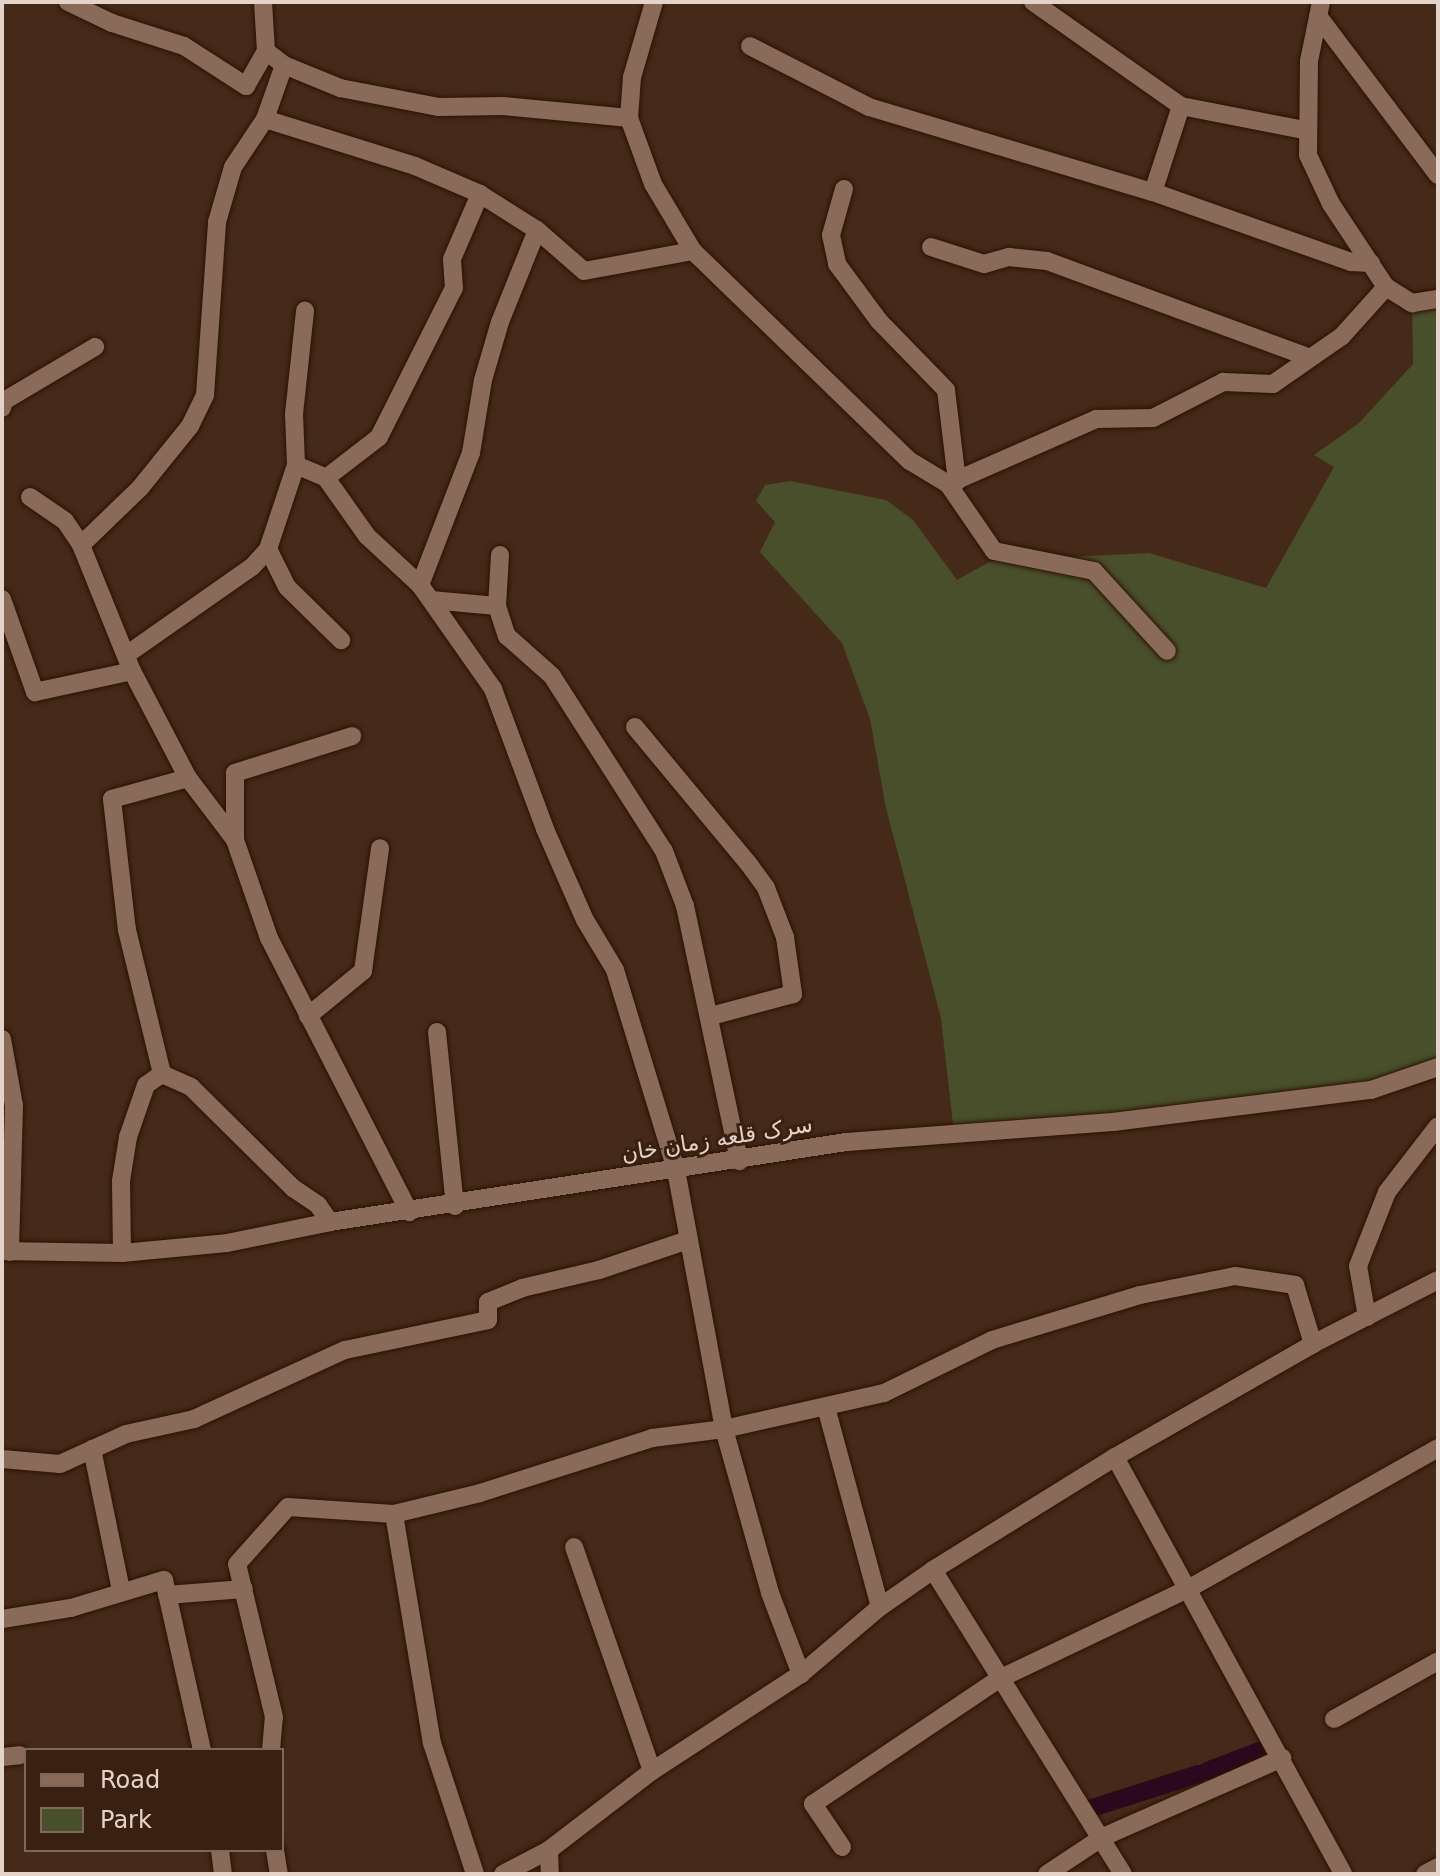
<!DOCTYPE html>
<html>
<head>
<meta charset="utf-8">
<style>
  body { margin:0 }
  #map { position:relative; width:1440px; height:1876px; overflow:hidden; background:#452a1a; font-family:"DejaVu Sans","Noto Naskh Arabic",sans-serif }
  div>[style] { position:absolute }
  .green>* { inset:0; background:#484f2a }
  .canal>* { height:18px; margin:-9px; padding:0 9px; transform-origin:9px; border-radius:9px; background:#2b081e }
  .roads { filter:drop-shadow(0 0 2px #2b1203) drop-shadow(0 0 2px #2b1203) }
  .minor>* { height:18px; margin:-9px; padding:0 9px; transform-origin:9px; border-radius:9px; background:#8a6b59 }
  span { translate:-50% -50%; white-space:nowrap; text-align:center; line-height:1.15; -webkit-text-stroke:6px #3a2010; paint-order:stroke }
  .street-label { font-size:22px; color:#e5d3c9 }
  .frame { position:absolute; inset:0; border:4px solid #e5d3c9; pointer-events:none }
  .legend { position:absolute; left:24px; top:1748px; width:260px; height:104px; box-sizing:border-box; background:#3a2010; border:2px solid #7e685a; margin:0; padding:10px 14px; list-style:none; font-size:24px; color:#e5d3c9 }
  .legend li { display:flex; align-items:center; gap:16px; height:40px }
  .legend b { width:40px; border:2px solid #7e685a }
</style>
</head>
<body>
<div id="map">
  <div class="green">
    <i style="clip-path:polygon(1438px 299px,1438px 1067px,1371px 1090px,954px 1133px,941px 1018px,886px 808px,870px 719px,842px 643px,760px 552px,775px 522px,756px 501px,765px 485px,790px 481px,886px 500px,913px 520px,957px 580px,991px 561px,1149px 553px,1266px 588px,1334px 467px,1314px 455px,1359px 423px,1413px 364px,1412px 303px)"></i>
  </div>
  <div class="canal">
    <i style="left:1207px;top:1771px;width:64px;rotate:-21deg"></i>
    <i style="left:1089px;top:1809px;width:114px;rotate:-17.8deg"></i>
  </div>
  <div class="roads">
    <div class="minor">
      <i style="left:68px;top:2px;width:49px;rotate:25.5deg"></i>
      <i style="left:112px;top:23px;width:76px;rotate:17.7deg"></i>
      <i style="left:184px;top:46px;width:74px;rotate:32.8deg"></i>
      <i style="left:246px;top:86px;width:40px;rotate:-60.3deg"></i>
      <i style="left:266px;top:51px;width:49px;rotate:-93.5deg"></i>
      <i style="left:654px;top:2px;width:78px;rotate:106.3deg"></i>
      <i style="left:632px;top:77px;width:41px;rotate:94.2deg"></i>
      <i style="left:629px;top:118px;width:70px;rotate:70deg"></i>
      <i style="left:653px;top:184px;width:78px;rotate:59.2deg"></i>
      <i style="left:693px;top:251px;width:302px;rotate:44.1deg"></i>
      <i style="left:910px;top:461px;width:44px;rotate:31.2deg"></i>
      <i style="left:948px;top:484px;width:81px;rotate:55.5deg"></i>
      <i style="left:994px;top:551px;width:102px;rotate:11.3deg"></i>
      <i style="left:1094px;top:571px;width:108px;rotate:47.6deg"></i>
      <i style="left:1033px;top:2px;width:181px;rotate:35.1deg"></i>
      <i style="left:1181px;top:106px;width:90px;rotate:108deg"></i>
      <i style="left:1321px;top:2px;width:60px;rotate:101.5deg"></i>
      <i style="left:1309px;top:61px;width:94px;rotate:90.6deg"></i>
      <i style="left:1308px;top:155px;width:54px;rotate:64.9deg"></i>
      <i style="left:1331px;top:204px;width:100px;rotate:56.5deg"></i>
      <i style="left:1386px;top:287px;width:31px;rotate:32deg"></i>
      <i style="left:1412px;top:303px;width:26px;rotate:-9deg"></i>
      <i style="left:1318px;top:16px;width:199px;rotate:53deg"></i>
      <i style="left:750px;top:46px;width:134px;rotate:27.1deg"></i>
      <i style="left:869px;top:107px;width:296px;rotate:16.7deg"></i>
      <i style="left:1153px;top:192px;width:210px;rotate:19.5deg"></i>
      <i style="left:1351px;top:262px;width:20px;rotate:3deg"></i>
      <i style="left:266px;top:51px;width:23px;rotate:38deg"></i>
      <i style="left:284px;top:65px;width:61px;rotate:22.3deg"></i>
      <i style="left:340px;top:88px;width:101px;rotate:10.9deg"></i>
      <i style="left:439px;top:107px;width:64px;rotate:-0.9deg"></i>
      <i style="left:503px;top:106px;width:127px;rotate:5.4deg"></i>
      <i style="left:1181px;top:106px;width:126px;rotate:11deg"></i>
      <i style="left:265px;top:119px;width:157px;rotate:17.4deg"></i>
      <i style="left:415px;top:166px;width:71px;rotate:23.3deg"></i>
      <i style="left:480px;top:194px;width:67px;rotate:32.3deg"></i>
      <i style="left:537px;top:230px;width:62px;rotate:41.1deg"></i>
      <i style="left:584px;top:271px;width:111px;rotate:-10.4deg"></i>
      <i style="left:844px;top:189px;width:48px;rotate:105.8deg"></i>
      <i style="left:831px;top:235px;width:30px;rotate:78deg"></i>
      <i style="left:837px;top:264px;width:71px;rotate:53.6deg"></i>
      <i style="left:879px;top:321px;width:96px;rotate:45.8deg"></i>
      <i style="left:946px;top:390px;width:92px;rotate:83.1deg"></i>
      <i style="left:931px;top:247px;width:56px;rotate:17.8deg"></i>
      <i style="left:984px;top:264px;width:26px;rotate:-16deg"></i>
      <i style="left:1009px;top:257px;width:38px;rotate:6deg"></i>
      <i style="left:1047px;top:261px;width:278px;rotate:20.2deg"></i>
      <i style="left:2px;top:408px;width:7px;rotate:-74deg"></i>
      <i style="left:4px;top:401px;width:106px;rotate:-30.7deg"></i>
      <i style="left:296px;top:465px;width:33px;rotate:23deg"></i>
      <i style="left:326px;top:478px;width:71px;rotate:54.7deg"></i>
      <i style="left:367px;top:536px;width:72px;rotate:42.8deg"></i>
      <i style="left:420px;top:585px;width:127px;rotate:54.9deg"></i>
      <i style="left:493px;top:689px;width:149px;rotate:69.6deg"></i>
      <i style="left:545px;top:829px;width:99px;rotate:66.3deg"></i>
      <i style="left:585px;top:920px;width:58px;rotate:59deg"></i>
      <i style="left:615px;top:970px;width:209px;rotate:73deg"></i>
      <i style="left:676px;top:1170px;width:263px;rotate:79.5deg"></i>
      <i style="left:724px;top:1429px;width:170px;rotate:74.3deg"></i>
      <i style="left:770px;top:1593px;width:87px;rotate:69.1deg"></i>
      <i style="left:326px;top:478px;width:67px;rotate:-37.7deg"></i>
      <i style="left:379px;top:437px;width:167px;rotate:-63.3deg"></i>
      <i style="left:454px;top:288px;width:29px;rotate:-94deg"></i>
      <i style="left:452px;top:259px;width:71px;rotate:-66.7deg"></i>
      <i style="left:948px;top:484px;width:162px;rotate:-23.7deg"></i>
      <i style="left:1096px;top:419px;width:57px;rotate:-1deg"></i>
      <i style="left:1153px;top:418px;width:79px;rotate:-27.2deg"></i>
      <i style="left:1223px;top:382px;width:50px;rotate:2.3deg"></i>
      <i style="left:1273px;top:384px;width:84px;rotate:-34.8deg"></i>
      <i style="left:1342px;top:336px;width:66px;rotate:-48.1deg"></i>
      <i style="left:30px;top:497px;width:42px;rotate:34.4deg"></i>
      <i style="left:65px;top:521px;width:29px;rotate:56deg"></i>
      <i style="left:81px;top:545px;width:136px;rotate:68deg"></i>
      <i style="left:132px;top:671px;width:121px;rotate:62.4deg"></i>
      <i style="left:188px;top:778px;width:78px;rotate:52.8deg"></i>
      <i style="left:235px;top:840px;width:104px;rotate:70.9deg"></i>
      <i style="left:269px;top:938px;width:308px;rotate:62.9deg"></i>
      <i style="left:81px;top:545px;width:82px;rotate:-44deg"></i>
      <i style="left:140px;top:488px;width:80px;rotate:-51.1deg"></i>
      <i style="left:190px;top:426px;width:34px;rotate:-64deg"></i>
      <i style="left:205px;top:395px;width:173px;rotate:-86deg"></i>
      <i style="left:217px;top:222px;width:57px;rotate:-73.8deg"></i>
      <i style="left:233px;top:167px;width:58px;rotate:-56.3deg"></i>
      <i style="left:265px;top:119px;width:57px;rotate:-70.6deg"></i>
      <i style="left:268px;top:549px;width:42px;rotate:63.4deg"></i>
      <i style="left:287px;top:587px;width:76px;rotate:44.5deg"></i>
      <i style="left:420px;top:585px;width:142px;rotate:-68.9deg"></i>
      <i style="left:471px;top:453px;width:74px;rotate:-80.7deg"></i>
      <i style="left:483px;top:380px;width:60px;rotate:-73.7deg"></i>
      <i style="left:500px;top:322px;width:99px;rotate:-68.1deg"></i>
      <i style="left:2px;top:599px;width:99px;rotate:70.5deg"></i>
      <i style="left:35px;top:692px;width:99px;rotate:-12.2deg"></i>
      <i style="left:431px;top:600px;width:66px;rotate:5.2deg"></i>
      <i style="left:497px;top:606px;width:51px;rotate:-86.6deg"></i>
      <i style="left:497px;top:606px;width:32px;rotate:72deg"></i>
      <i style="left:507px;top:636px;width:60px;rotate:41.6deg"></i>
      <i style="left:552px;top:676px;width:208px;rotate:57.4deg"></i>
      <i style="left:664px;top:851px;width:59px;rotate:69.1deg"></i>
      <i style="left:685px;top:906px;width:261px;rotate:78deg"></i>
      <i style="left:129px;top:653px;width:150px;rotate:-35deg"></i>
      <i style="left:252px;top:567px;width:24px;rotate:-48deg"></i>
      <i style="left:268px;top:549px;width:89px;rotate:-71.6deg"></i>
      <i style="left:296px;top:465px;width:51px;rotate:-92.2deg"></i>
      <i style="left:294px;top:414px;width:104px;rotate:-83.9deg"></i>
      <i style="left:635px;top:727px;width:177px;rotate:50.3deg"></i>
      <i style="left:748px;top:863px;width:31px;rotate:54deg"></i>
      <i style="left:766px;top:888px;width:53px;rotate:68.8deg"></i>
      <i style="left:785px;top:937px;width:58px;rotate:82deg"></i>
      <i style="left:793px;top:994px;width:85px;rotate:165deg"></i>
      <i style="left:188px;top:778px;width:79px;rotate:164.6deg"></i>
      <i style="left:112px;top:799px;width:132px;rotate:83.5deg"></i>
      <i style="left:127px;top:930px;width:148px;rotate:76.3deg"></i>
      <i style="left:162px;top:1074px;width:32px;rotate:24deg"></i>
      <i style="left:191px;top:1087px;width:144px;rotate:44.7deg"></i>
      <i style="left:293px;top:1188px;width:30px;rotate:34deg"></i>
      <i style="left:318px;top:1205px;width:21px;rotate:55deg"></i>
      <i style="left:235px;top:840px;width:67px;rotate:-90deg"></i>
      <i style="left:235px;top:773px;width:123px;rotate:-17.5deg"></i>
      <i style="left:308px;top:1016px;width:71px;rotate:-39.3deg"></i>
      <i style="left:363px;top:971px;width:124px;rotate:-82.1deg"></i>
      <i style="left:437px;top:1032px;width:175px;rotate:84.1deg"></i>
      <i style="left:2px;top:1039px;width:68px;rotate:79.8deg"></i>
      <i style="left:14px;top:1106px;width:146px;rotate:91.6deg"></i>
      <i style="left:2px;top:1251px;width:120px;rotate:1deg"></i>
      <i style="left:122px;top:1253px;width:105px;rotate:-5.4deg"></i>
      <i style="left:227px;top:1243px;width:105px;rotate:-11.5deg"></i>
      <i style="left:330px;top:1222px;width:522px;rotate:-8.81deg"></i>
      <i style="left:846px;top:1142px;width:268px;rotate:-4.3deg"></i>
      <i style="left:1113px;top:1122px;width:260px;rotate:-7.1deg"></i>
      <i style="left:1371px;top:1090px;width:71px;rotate:-18.9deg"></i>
      <i style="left:122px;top:1253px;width:72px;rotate:-90.8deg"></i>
      <i style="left:121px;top:1181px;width:45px;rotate:-81deg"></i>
      <i style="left:128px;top:1137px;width:55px;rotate:-70.9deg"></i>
      <i style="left:146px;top:1085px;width:19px;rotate:-35deg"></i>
      <i style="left:1367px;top:1317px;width:52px;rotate:-100deg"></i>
      <i style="left:1358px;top:1266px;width:79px;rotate:-68.6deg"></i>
      <i style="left:1387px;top:1192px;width:83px;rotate:-52.3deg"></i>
      <i style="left:826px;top:1407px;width:207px;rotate:74.9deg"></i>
      <i style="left:92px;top:1449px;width:144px;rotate:78.4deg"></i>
      <i style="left:1115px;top:1457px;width:475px;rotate:61.3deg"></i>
      <i style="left:2px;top:1459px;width:58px;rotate:4.9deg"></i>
      <i style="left:60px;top:1464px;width:72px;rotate:-24.4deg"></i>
      <i style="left:126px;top:1434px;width:70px;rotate:-12.4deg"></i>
      <i style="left:194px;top:1419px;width:166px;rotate:-24.6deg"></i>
      <i style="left:345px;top:1350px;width:146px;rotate:-11.8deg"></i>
      <i style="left:488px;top:1320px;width:18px;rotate:-90deg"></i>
      <i style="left:488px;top:1302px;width:37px;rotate:-22deg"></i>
      <i style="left:522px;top:1288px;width:79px;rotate:-13.2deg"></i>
      <i style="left:599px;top:1270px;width:94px;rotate:-18.6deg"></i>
      <i style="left:394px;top:1514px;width:232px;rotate:80.6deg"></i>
      <i style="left:432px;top:1743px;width:138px;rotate:71.8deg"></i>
      <i style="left:574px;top:1547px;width:237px;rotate:70.8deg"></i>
      <i style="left:933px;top:1570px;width:358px;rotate:58deg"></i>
      <i style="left:167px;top:1595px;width:77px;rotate:-4.5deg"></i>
      <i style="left:2px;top:1619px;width:70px;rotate:-9.1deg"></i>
      <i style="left:71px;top:1608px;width:97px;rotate:-16.8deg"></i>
      <i style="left:164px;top:1580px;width:174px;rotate:77.4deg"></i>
      <i style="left:1334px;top:1719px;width:119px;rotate:-29.1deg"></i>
      <i style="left:271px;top:1750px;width:33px;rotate:-85deg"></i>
      <i style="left:274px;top:1717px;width:157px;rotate:-103.6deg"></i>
      <i style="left:237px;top:1564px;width:76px;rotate:-48.2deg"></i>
      <i style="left:288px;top:1507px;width:106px;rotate:3.8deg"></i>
      <i style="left:394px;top:1514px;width:89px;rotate:-13.7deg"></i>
      <i style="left:480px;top:1493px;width:181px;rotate:-17.7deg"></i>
      <i style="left:652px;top:1438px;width:73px;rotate:-7.1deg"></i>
      <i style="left:724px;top:1429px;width:164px;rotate:-12.7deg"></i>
      <i style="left:884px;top:1393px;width:120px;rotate:-26.1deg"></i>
      <i style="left:992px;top:1340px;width:155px;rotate:-16.9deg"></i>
      <i style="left:1140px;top:1295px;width:97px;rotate:-11.3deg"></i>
      <i style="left:1235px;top:1276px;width:61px;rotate:8.5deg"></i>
      <i style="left:1295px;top:1285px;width:62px;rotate:73deg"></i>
      <i style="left:2px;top:1757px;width:18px;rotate:-6deg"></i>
      <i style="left:842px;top:1847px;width:52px;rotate:-124deg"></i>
      <i style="left:813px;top:1804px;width:224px;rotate:-33.9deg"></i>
      <i style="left:999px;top:1679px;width:209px;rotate:-25.5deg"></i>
      <i style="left:1188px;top:1589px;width:287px;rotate:-29.4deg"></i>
      <i style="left:220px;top:1850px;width:24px;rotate:83deg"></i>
      <i style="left:275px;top:1850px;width:24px;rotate:81deg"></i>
      <i style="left:549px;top:1850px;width:24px;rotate:88deg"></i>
      <i style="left:503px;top:1874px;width:52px;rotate:-27.6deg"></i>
      <i style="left:549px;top:1850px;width:130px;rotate:-37.5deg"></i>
      <i style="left:652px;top:1771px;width:178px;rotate:-33.1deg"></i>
      <i style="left:801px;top:1674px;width:104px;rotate:-40.3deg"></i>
      <i style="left:880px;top:1607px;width:65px;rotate:-34.9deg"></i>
      <i style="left:933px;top:1570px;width:214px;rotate:-31.8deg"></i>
      <i style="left:1115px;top:1457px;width:228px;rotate:-29.7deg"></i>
      <i style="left:1313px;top:1344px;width:140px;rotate:-27.1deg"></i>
      <i style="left:1047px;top:1874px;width:67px;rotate:-33.5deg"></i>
      <i style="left:1103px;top:1837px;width:196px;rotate:-23.8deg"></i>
      <i style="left:1425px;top:1874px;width:15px;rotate:-28deg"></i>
    </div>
  </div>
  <div class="street-label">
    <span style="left:717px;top:1139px;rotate:-9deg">سرک قلعه زمان خان</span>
  </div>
  <div class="frame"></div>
  <ul class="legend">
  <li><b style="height:10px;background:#8a6b59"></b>Road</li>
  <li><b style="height:22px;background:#484f2a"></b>Park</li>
  </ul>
</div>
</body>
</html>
